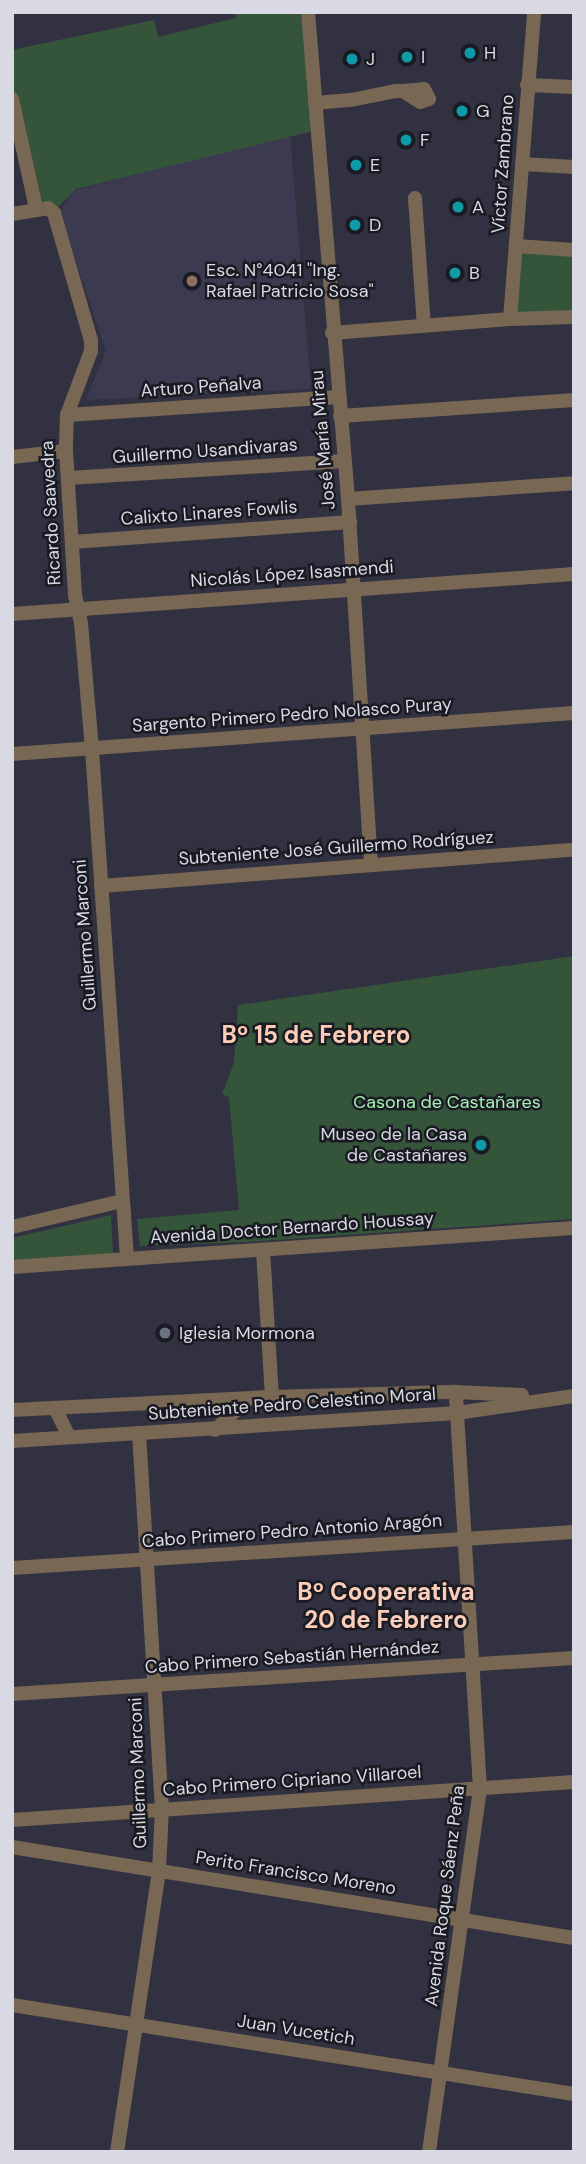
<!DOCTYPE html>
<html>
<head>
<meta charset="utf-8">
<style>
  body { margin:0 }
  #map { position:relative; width:586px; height:2164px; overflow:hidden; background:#323141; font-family:"DM Sans",sans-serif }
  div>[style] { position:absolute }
  .built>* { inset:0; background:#3c3a50 }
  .green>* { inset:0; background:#35553b }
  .street>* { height:14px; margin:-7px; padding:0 7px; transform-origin:7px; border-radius:7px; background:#776753 }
  .dots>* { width:19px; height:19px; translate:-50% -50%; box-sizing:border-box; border:4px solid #1a1a22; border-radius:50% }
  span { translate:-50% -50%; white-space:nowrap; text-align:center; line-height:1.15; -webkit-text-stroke:5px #1a1a22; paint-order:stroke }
  .poi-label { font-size:18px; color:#d9d9e3 }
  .left { translate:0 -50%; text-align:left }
  .right { translate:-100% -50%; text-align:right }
  .street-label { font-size:18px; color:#d9d9e3 }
  .park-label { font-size:18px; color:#a6f0b4 }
  .district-label { font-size:24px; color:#fbccb8; font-weight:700 }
  .frame { position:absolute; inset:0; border:14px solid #d9d9e3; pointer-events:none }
</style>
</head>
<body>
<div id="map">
  <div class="built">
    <i style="clip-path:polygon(290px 134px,311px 389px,86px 400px,106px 351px,59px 211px,76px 190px)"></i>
  </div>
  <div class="green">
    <i style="clip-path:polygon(235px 12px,305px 12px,317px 130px,76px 189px,56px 209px,36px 208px,12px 99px,12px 50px,154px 20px,158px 37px,236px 18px)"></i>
    <i style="clip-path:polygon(517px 246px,574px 250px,574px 316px,510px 319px)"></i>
    <i style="clip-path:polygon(574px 956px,574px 1219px,246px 1242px,140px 1246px,137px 1219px,239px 1210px,229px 1097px,222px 1094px,234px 1063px,238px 1005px)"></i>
    <i style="clip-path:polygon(111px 1215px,113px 1254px,12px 1262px,12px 1238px)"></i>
  </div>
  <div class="street">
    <i style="left:308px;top:12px;width:489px;rotate:85.3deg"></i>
    <i style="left:348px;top:499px;width:366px;rotate:86.4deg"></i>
    <i style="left:527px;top:85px;width:47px;rotate:2.4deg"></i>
    <i style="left:12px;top:99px;width:112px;rotate:77.6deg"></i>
    <i style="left:315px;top:103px;width:36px;rotate:-5deg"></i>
    <i style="left:351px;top:100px;width:46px;rotate:-11.3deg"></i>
    <i style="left:396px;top:91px;width:7px"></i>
    <i style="left:403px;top:91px;width:21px;rotate:-5deg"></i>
    <i style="left:424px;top:89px;width:11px;rotate:63deg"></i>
    <i style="left:429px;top:99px;width:9px;rotate:162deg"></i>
    <i style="left:420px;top:102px;width:20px;rotate:-147deg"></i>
    <i style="left:522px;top:164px;width:52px;rotate:3.3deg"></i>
    <i style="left:415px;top:198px;width:128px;rotate:86deg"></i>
    <i style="left:12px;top:214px;width:36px;rotate:-9deg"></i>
    <i style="left:48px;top:208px;width:8px;rotate:40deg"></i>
    <i style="left:54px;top:213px;width:132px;rotate:73.8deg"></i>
    <i style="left:91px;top:340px;width:11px;rotate:90deg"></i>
    <i style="left:91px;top:351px;width:68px;rotate:110.6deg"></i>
    <i style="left:67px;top:415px;width:36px;rotate:92deg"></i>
    <i style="left:66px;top:451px;width:144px;rotate:86.4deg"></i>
    <i style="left:75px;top:595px;width:29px;rotate:78deg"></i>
    <i style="left:81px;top:623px;width:127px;rotate:85deg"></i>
    <i style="left:92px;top:750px;width:509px;rotate:86.06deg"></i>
    <i style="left:517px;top:246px;width:57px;rotate:4deg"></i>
    <i style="left:510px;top:319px;width:308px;rotate:-85.5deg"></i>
    <i style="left:332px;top:333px;width:179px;rotate:-4.5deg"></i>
    <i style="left:510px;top:319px;width:64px;rotate:-1.8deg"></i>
    <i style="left:67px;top:415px;width:272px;rotate:-3.8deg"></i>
    <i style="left:340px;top:416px;width:235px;rotate:-3.9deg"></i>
    <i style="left:12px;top:457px;width:54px;rotate:-6.3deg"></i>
    <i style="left:68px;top:478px;width:277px;rotate:-3.5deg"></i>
    <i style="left:348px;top:499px;width:227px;rotate:-4deg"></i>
    <i style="left:72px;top:542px;width:279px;rotate:-4.1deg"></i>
    <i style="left:12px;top:614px;width:563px;rotate:-4.07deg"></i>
    <i style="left:12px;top:754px;width:563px;rotate:-4.17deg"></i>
    <i style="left:101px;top:886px;width:474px;rotate:-4.4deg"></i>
    <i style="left:12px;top:1227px;width:113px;rotate:-13.3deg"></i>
    <i style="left:263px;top:1250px;width:147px;rotate:86.5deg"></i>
    <i style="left:12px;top:1267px;width:563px;rotate:-3.97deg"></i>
    <i style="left:55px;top:1408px;width:32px;rotate:64deg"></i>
    <i style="left:12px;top:1410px;width:260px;rotate:-2.9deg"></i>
    <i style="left:272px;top:1397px;width:184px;rotate:-1.6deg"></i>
    <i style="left:456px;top:1392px;width:66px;rotate:2.6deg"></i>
    <i style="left:215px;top:1430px;width:45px;rotate:-43.2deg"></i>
    <i style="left:12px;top:1441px;width:446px;rotate:-3.6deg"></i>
    <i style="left:457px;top:1413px;width:118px;rotate:-8.3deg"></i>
    <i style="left:12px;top:1568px;width:563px;rotate:-3.67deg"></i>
    <i style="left:12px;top:1694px;width:563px;rotate:-3.67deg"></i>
    <i style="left:12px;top:1820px;width:563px;rotate:-3.87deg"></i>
    <i style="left:12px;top:1847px;width:569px;rotate:9.2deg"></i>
    <i style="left:12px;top:2005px;width:569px;rotate:9deg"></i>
    <i style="left:117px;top:2152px;width:285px;rotate:-81.5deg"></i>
    <i style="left:159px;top:1870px;width:61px;rotate:-87.2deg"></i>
    <i style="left:162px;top:1809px;width:377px;rotate:-93.5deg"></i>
    <i style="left:429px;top:2152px;width:367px;rotate:-82deg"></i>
    <i style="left:480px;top:1789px;width:398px;rotate:-93.5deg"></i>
  </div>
  <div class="dots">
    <i style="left:470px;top:53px;background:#0f9aa8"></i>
    <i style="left:407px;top:57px;background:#0f9aa8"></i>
    <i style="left:352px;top:59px;background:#0f9aa8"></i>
    <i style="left:462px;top:111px;background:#0f9aa8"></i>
    <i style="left:406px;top:140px;background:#0f9aa8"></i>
    <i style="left:356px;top:165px;background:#0f9aa8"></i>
    <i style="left:458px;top:207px;background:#0f9aa8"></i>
    <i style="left:355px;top:225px;background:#0f9aa8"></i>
    <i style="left:455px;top:273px;background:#0f9aa8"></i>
    <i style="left:192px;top:281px;background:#8d6e63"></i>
    <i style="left:481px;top:1145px;background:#0f9aa8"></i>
    <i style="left:165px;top:1333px;background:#6b7280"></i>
  </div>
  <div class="poi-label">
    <span class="left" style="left:484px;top:53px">H</span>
    <span class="left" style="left:421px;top:57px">I</span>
    <span class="left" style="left:366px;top:59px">J</span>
    <span class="left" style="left:476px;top:111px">G</span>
    <span class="left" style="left:420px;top:140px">F</span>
    <span class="left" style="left:370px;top:165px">E</span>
    <span class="left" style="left:472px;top:207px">A</span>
    <span class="left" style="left:369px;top:225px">D</span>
    <span class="left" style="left:206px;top:281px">Esc. N°4041 "Ing.<br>Rafael Patricio Sosa"</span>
    <span class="left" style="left:469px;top:273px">B</span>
    <span class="right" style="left:467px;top:1145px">Museo de la Casa<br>de Castañares</span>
    <span class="left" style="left:179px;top:1333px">Iglesia Mormona</span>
  </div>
  <div class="street-label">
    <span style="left:503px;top:164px;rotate:-86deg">Víctor Zambrano</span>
    <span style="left:201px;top:387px;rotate:-4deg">Arturo Peñalva</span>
    <span style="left:323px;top:440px;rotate:-95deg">José María Mirau</span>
    <span style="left:205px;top:451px;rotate:-4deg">Guillermo Usandivaras</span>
    <span style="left:51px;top:513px;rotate:-93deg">Ricardo Saavedra</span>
    <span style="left:209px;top:513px;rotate:-4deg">Calixto Linares Fowlis</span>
    <span style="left:292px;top:574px;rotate:-4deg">Nicolás López Isasmendi</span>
    <span style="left:292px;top:715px;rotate:-4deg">Sargento Primero Pedro Nolasco Puray</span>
    <span style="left:336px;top:848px;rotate:-4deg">Subteniente José Guillermo Rodríguez</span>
    <span style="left:85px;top:935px;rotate:-94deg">Guillermo Marconi</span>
    <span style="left:292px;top:1228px;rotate:-4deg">Avenida Doctor Bernardo Houssay</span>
    <span style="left:292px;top:1404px;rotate:-4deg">Subteniente Pedro Celestino Moral</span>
    <span style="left:292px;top:1531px;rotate:-4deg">Cabo Primero Pedro Antonio Aragón</span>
    <span style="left:292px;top:1657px;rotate:-4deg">Cabo Primero Sebastián Hernández</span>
    <span style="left:138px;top:1773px;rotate:-92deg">Guillermo Marconi</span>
    <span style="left:292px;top:1781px;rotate:-4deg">Cabo Primero Cipriano Villaroel</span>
    <span style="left:296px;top:1873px;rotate:9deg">Perito Francisco Moreno</span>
    <span style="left:445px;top:1896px;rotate:-83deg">Avenida Roque Sáenz Peña</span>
    <span style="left:296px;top:2030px;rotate:9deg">Juan Vucetich</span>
  </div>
  <div class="park-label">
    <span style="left:447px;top:1102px">Casona de Castañares</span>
  </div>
  <div class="district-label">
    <span style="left:316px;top:1035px">Bº 15 de Febrero</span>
    <span style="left:386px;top:1606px">Bº Cooperativa<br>20 de Febrero</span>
  </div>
  <div class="frame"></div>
</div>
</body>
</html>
